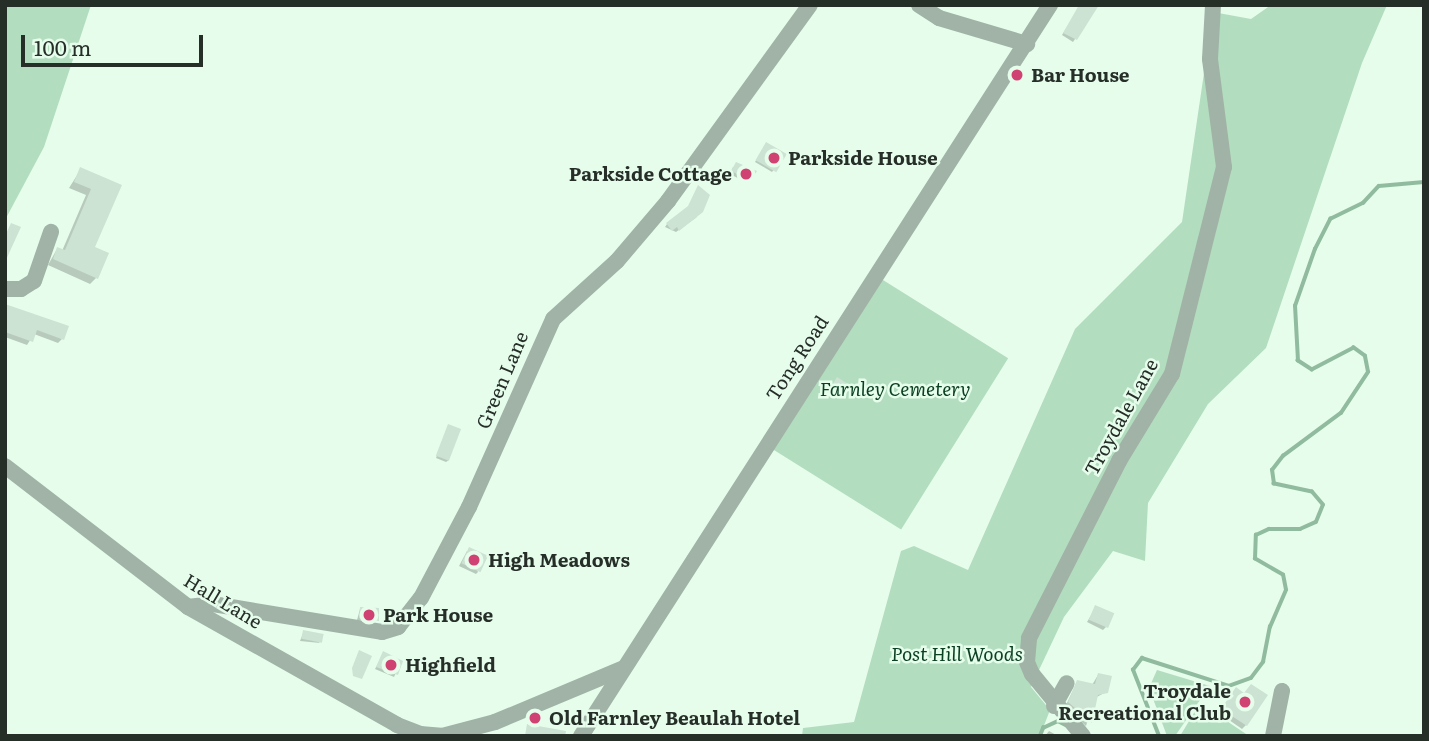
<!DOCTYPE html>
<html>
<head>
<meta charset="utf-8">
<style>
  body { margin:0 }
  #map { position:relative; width:1429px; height:741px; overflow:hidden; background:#e6fdec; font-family:Literata,serif }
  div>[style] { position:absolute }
  .green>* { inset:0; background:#b3ddbf; transform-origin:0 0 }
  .shadow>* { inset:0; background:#0003 }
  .stream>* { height:3.5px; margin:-1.75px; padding:0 1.75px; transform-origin:1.75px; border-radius:1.75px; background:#91bb9e }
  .building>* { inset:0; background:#cce2d2; transform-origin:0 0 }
  .minor>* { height:16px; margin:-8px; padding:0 8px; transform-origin:8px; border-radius:8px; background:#a1b3a6 }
  .dots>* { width:19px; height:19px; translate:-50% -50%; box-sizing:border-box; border:4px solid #e6fdec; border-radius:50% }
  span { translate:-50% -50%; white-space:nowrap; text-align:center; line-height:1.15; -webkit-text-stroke:5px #e6fdec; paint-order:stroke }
  .poi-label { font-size:19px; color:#262e28; font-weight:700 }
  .left { translate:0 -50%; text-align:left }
  .right { translate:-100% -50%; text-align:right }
  .street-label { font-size:19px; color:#262e28 }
  .park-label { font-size:19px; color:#0b3f22; font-style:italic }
  .frame { position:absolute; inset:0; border:7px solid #262e28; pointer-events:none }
  .scale { position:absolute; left:21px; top:35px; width:182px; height:32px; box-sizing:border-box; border:4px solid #262e28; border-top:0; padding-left:9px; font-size:21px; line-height:24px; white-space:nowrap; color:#262e28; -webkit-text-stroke:5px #e6fdec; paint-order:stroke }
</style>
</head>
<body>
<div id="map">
  <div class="green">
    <i style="clip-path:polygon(5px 5px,91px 5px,44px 147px,5px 220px)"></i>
    <i style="clip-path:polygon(1271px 5px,1387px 5px,1362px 63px,1266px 348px,1208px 404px,1148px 503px,1145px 561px,1113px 551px,1064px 617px,1031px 687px,1050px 710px,1040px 736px,802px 736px,803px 728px,854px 722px,901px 551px,914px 546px,968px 570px,1075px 329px,1182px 222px,1213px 12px,1251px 19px)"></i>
    <i style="left:875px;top:275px;width:157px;height:202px;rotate:32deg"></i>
    <i style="clip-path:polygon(1157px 670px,1210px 686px,1175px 736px,1167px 736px,1149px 688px)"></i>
    <i style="clip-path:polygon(1200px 703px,1249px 736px,1180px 736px)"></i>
  </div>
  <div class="shadow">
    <i style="clip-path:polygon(1081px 5px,1098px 5px,1073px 42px,1062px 35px)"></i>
    <i style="clip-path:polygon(764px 147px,785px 155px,772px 172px,755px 162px)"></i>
    <i style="clip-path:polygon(733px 167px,754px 172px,747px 183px,730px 174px)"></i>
    <i style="clip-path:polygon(81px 169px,119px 185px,92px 248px,96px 278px,90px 284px,48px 265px,57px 249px,62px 251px,86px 195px,69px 188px)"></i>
    <i style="clip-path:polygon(697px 217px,676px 232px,665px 227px,667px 224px)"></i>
    <i style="clip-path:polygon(5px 305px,62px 339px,58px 343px,34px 334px,27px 345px,5px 337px)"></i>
    <i style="clip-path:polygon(835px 381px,838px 396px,836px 398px,827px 393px)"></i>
    <i style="clip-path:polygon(448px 426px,449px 460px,446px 462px,436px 458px)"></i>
    <i style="clip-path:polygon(467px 551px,478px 572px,476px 574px,459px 566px)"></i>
    <i style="clip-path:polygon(1096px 607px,1106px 627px,1103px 630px,1087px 622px)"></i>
    <i style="clip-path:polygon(360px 609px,377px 620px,357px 620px)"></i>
    <i style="clip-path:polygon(304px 631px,320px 643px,300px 641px)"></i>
    <i style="clip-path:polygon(384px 653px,401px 662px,394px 677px,375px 669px)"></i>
    <i style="clip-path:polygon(1098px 675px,1106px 692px,1095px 698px,1086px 726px,1065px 707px,1077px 682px,1092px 685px)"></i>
    <i style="clip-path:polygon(1232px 694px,1246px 725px,1242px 729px,1219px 713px)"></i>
    <i style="clip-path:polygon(1049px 731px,1058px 736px,1045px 736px)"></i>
  </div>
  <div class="stream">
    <i style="left:1040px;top:736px;width:9px;rotate:-69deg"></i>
    <i style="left:1043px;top:728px;width:17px;rotate:-25deg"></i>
    <i style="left:1058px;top:721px;width:9px;rotate:27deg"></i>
    <i style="left:1159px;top:736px;width:71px;rotate:-111.5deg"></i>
    <i style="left:1133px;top:670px;width:15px;rotate:-53deg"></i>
    <i style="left:1142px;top:658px;width:91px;rotate:17.8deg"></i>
    <i style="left:1229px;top:686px;width:23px;rotate:-20deg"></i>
    <i style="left:1251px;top:678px;width:20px;rotate:-53deg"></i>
    <i style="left:1263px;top:662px;width:36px;rotate:-79deg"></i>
    <i style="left:1270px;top:627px;width:40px;rotate:-66.6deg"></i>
    <i style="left:1286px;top:590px;width:15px;rotate:-101deg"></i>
    <i style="left:1283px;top:575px;width:32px;rotate:-150deg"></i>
    <i style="left:1255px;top:559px;width:24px;rotate:-88deg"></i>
    <i style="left:1256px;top:535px;width:14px;rotate:-25deg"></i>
    <i style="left:1269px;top:529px;width:31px"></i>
    <i style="left:1300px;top:529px;width:17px;rotate:-24deg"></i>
    <i style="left:1316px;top:522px;width:18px;rotate:-68deg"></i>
    <i style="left:1323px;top:505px;width:17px;rotate:-130deg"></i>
    <i style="left:1312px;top:492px;width:39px;rotate:-168deg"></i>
    <i style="left:1274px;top:484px;width:14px;rotate:-98deg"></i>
    <i style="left:1272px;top:470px;width:18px;rotate:-52deg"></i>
    <i style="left:1283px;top:456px;width:72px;rotate:-36.6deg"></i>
    <i style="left:1341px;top:413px;width:49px;rotate:-56.6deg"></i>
    <i style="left:1368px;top:372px;width:16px;rotate:-101deg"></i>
    <i style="left:1365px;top:356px;width:14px;rotate:-144deg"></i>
    <i style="left:1354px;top:348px;width:47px;rotate:152.4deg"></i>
    <i style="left:1312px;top:370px;width:17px;rotate:-147deg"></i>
    <i style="left:1298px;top:361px;width:55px;rotate:-93.1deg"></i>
    <i style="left:1295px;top:306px;width:60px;rotate:-70.7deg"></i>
    <i style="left:1315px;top:249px;width:34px;rotate:-63deg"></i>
    <i style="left:1330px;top:219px;width:37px;rotate:-26deg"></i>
    <i style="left:1363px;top:203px;width:23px;rotate:-47deg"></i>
    <i style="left:1379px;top:186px;width:45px;rotate:-5.1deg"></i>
  </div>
  <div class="building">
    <i style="clip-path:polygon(1079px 5px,1099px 5px,1077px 40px,1063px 33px)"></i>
    <i style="left:766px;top:142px;width:24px;height:21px;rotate:30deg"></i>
    <i style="clip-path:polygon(736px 162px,757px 171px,751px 181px,731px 171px)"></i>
    <i style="clip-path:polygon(80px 167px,122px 185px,95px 247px,109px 253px,98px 279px,53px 259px,57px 247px,65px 250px,91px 189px,74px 182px)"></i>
    <i style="clip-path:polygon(698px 185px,710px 195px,703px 212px,679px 231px,677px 227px,672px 231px,666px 223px,688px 206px)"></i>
    <i style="clip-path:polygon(11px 223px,21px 227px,5px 262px,5px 236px)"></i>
    <i style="clip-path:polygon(5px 304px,69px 326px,64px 340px,37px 330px,33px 342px,5px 332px)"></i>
    <i style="left:837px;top:377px;width:13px;height:16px;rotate:32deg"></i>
    <i style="left:448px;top:424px;width:14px;height:34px;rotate:21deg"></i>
    <i style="left:469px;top:547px;width:21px;height:18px;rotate:25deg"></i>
    <i style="left:1095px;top:605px;width:21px;height:16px;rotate:23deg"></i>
    <i style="clip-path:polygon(360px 607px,379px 608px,379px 621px,359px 618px)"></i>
    <i style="left:303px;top:630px;width:21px;height:9px;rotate:11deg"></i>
    <i style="clip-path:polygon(359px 650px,372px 656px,362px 679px,353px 676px,352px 668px)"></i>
    <i style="clip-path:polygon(383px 651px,403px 661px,398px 675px,376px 667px)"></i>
    <i style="clip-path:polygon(1098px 673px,1112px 676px,1108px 693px,1098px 695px,1092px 723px,1068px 702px,1077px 680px,1095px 684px)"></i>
    <i style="clip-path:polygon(1251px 684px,1268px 695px,1247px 726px,1221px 709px,1236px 687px,1244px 693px)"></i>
    <i style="clip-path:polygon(527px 724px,566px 731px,565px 736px,525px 736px)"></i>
  </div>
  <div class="minor">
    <i style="left:919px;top:5px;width:24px;rotate:33deg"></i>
    <i style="left:939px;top:18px;width:92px;rotate:16.5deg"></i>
    <i style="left:5px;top:289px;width:16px"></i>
    <i style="left:21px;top:289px;width:15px;rotate:-32deg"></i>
    <i style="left:34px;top:281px;width:52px;rotate:-70.9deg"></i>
    <i style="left:5px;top:466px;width:231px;rotate:37.6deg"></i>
    <i style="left:188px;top:607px;width:240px;rotate:29.4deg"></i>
    <i style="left:397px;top:725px;width:25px;rotate:21deg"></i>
    <i style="left:420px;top:734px;width:21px;rotate:5deg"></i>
    <i style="left:188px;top:607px;width:25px;rotate:-7deg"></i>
    <i style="left:213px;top:604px;width:171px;rotate:9.4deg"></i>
    <i style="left:382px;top:632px;width:17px;rotate:-17deg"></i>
    <i style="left:398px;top:627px;width:37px;rotate:-52deg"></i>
    <i style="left:421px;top:598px;width:103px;rotate:-62.2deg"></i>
    <i style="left:469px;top:507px;width:206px;rotate:-65.9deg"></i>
    <i style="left:553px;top:319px;width:86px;rotate:-42.2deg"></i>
    <i style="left:617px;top:261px;width:79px;rotate:-49.6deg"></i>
    <i style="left:668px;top:201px;width:242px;rotate:-54.1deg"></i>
    <i style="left:1054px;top:706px;width:26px;rotate:-61deg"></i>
    <i style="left:442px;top:736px;width:55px;rotate:-14.8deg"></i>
    <i style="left:495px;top:722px;width:138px;rotate:-22.7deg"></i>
    <i style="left:581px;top:736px;width:869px;rotate:-57.32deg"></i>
    <i style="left:1083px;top:736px;width:80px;rotate:-129.4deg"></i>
    <i style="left:1032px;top:674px;width:13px;rotate:-113deg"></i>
    <i style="left:1027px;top:662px;width:24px;rotate:-85deg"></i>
    <i style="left:1029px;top:638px;width:199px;rotate:-63deg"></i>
    <i style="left:1119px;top:461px;width:102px;rotate:-58.7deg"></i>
    <i style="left:1172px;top:374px;width:213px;rotate:-75.9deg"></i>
    <i style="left:1224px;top:167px;width:109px;rotate:-97.4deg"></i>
    <i style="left:1210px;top:59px;width:54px;rotate:-86.8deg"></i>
    <i style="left:1273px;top:736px;width:46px;rotate:-78.7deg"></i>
  </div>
  <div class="dots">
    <i style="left:1017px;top:75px;background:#cf4271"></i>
    <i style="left:774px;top:158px;background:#cf4271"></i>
    <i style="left:746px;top:174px;background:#cf4271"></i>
    <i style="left:474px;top:560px;background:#cf4271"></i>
    <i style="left:369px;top:615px;background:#cf4271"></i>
    <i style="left:391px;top:665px;background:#cf4271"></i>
    <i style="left:1245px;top:702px;background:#cf4271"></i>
    <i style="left:535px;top:718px;background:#cf4271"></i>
  </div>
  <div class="poi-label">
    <span class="left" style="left:1031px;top:75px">Bar House</span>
    <span class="left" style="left:788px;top:158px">Parkside House</span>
    <span class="right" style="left:732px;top:174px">Parkside Cottage</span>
    <span class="left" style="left:488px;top:560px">High Meadows</span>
    <span class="left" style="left:383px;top:615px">Park House</span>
    <span class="left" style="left:405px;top:665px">Highfield</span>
    <span class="right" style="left:1231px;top:702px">Troydale<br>Recreational Club</span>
    <span class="left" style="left:549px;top:718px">Old Farnley Beaulah Hotel</span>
  </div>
  <div class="street-label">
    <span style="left:797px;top:358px;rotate:-57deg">Tong Road</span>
    <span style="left:502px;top:380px;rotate:-67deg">Green Lane</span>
    <span style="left:1121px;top:417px;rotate:-61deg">Troydale Lane</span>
    <span style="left:223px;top:601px;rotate:31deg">Hall Lane</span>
  </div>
  <div class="park-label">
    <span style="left:895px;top:389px">Farnley Cemetery</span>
    <span style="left:957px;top:654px">Post Hill Woods</span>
  </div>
  <div class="frame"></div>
  <div class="scale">100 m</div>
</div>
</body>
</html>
